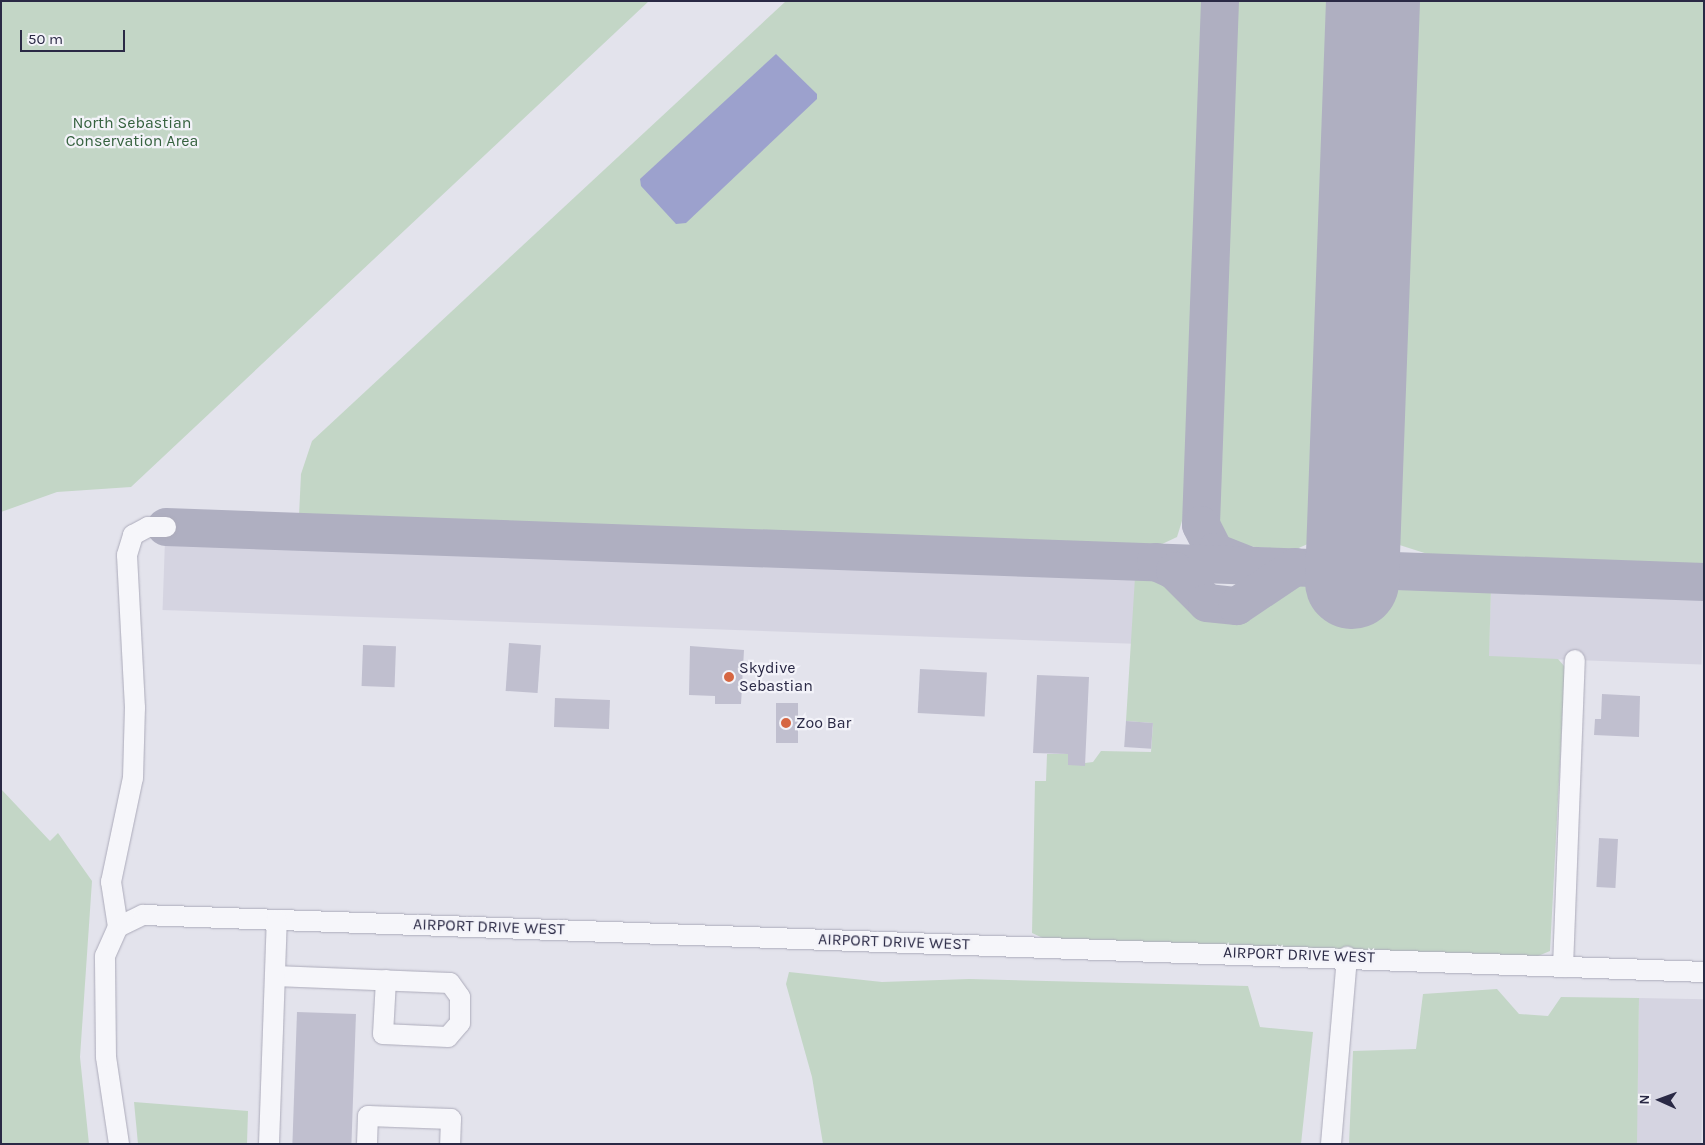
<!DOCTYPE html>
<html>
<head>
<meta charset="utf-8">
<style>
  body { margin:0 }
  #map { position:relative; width:1705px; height:1145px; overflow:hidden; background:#e3e3ec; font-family:Karla,sans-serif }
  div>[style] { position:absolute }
  .built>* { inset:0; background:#d5d4e1; transform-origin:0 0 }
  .green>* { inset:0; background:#c3d6c6 }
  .water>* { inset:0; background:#9ca1cd }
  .taxiway>* { height:38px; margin:-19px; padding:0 19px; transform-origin:19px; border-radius:19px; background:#afafc1 }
  .runway>* { height:94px; margin:-47px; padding:0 47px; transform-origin:47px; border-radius:47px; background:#afafc1 }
  .building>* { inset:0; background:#c0bfcf; transform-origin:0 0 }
  .roads { filter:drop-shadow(0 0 1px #acabba) drop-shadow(0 0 1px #acabba) }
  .minor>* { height:20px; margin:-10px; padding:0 10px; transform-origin:10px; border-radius:10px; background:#f6f6fa }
  .dots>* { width:14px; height:14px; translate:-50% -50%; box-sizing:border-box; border:2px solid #f3f3f9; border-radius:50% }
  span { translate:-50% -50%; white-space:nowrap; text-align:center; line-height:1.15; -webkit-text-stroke:4.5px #f3f3f9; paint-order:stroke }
  .park-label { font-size:16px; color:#36623f }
  .poi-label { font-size:16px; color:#2a2945 }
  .left { translate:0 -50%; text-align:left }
  .street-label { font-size:16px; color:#2a2945 }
  .frame { position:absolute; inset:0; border:2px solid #2a2945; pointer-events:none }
  .north { position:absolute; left:1635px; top:1075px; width:50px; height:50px; -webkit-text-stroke:4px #f3f3f9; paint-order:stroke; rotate:272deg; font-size:14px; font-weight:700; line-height:20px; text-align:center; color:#2a2945 }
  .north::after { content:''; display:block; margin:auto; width:18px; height:22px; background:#2a2945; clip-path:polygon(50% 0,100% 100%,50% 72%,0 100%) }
  .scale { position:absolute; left:20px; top:30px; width:105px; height:22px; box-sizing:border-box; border:2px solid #2a2945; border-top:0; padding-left:6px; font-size:15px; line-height:18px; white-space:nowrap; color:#2a2945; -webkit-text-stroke:4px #f3f3f9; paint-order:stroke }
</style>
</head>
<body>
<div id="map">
  <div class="built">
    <i style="left:165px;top:540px;width:971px;height:70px;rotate:2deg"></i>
    <i style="left:1491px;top:590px;width:213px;height:67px;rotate:2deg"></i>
    <i style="left:1639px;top:998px;width:65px;height:146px;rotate:1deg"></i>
  </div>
  <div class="green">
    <i style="clip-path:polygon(1px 1px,649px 1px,131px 487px,57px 492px,1px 512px)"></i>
    <i style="clip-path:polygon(786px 1px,1205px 1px,1186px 508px,1177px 537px,1160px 545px,299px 516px,301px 474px,312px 441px)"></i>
    <i style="clip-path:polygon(1234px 1px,1346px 1px,1326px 519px,1317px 540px,1294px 550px,1231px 545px,1217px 526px,1215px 513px)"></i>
    <i style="clip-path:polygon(1401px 1px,1704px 1px,1704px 567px,1440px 558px,1384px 540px)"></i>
    <i style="clip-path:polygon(1135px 577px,1160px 580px,1196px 617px,1241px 622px,1250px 620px,1294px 585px,1304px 583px,1491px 590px,1489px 656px,1558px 659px,1565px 667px,1550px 951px,1538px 956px,1045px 939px,1032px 933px,1035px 781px,1046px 781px,1047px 754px,1068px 754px,1085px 763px,1093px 762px,1101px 751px,1151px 752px,1153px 723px,1126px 721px)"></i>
    <i style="clip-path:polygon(1px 789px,50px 841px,58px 833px,92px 881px,80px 1057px,89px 1144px,1px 1144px)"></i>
    <i style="clip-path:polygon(789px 972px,882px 982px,969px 979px,1248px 986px,1260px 1027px,1313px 1032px,1301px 1144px,823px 1144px,812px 1077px,786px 984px)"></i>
    <i style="clip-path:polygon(1497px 989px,1519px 1014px,1548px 1016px,1561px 997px,1639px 998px,1637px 1144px,1349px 1144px,1353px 1051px,1416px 1049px,1423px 994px)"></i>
    <i style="clip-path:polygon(134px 1102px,248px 1111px,247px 1144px,138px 1144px)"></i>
  </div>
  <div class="water">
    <i style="clip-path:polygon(776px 54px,817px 94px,817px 99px,686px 223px,676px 224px,641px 186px,640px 179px)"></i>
  </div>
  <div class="taxiway">
    <i style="left:1220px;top:1px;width:524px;rotate:92.08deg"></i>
    <i style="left:1201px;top:525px;width:30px;rotate:63deg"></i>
    <i style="left:1215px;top:552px;width:32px;rotate:22deg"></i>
    <i style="left:166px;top:527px;width:1539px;rotate:2.05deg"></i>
    <i style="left:1156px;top:562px;width:21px;rotate:25deg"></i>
    <i style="left:1175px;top:571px;width:45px;rotate:45deg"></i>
    <i style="left:1207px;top:603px;width:30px;rotate:6deg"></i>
    <i style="left:1237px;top:606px;width:70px;rotate:-33.9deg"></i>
  </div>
  <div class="runway">
    <i style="left:1352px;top:582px;width:581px;rotate:-87.93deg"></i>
  </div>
  <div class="building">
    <i style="left:509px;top:643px;width:32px;height:48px;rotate:4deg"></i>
    <i style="left:363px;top:645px;width:33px;height:41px;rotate:2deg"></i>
    <i style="clip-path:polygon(690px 646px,744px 650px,741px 704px,715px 704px,715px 696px,689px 695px)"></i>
    <i style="left:920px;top:669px;width:67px;height:44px;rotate:3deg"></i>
    <i style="clip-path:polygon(1037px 675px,1089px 677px,1085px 766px,1068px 765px,1068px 754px,1033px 753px)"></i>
    <i style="clip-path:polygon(1602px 694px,1640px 696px,1639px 737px,1594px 735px,1595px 719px,1601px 719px)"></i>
    <i style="left:555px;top:698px;width:55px;height:29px;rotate:2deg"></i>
    <i style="left:776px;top:703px;width:22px;height:40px"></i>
    <i style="left:1126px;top:721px;width:27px;height:26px;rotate:4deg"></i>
    <i style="left:1599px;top:838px;width:19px;height:49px;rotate:3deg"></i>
    <i style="left:297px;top:1012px;width:59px;height:132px;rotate:2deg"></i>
  </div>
  <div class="roads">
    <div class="minor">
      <i style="left:118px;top:927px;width:46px;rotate:-98.8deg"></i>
      <i style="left:111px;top:882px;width:106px;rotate:-78.1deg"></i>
      <i style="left:133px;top:778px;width:70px;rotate:-88.4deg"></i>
      <i style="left:135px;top:708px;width:153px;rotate:-93deg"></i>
      <i style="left:127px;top:555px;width:21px;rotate:-73deg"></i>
      <i style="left:133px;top:535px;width:17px;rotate:-28deg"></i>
      <i style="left:148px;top:527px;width:18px"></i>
      <i style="left:1563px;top:967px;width:307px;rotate:-87.8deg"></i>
      <i style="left:275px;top:976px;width:175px;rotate:2.3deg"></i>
      <i style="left:450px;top:983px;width:17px;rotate:54deg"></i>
      <i style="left:460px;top:997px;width:26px;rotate:90deg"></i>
      <i style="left:460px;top:1023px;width:18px;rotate:131deg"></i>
      <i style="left:448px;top:1037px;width:65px;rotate:-177.4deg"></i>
      <i style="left:383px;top:1034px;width:54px;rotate:-86.8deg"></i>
      <i style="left:119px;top:1144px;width:88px;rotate:-98.5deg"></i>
      <i style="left:106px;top:1057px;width:101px;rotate:-90.6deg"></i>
      <i style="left:105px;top:956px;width:32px;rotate:-66deg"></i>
      <i style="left:118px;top:927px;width:28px;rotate:-26deg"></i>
      <i style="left:143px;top:915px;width:1562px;rotate:2.09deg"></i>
      <i style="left:269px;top:1144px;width:224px;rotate:-88deg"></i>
      <i style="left:367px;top:1144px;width:28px;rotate:-88deg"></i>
      <i style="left:368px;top:1116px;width:83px;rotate:2.1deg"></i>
      <i style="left:451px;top:1119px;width:25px;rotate:92deg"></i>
      <i style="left:1331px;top:1144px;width:188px;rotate:-85.1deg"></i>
    </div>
  </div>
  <div class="dots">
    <i style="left:729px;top:677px;background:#d66642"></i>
    <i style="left:786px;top:723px;background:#d66642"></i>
  </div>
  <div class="park-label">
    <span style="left:132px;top:132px">North Sebastian<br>Conservation Area</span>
  </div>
  <div class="poi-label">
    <span class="left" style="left:739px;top:677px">Skydive<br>Sebastian</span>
    <span class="left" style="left:796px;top:723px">Zoo Bar</span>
  </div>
  <div class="street-label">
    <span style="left:489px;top:927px;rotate:2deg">AIRPORT DRIVE WEST</span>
    <span style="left:894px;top:942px;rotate:2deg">AIRPORT DRIVE WEST</span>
    <span style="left:1299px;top:955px;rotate:2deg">AIRPORT DRIVE WEST</span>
  </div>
  <div class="frame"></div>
  <div class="north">N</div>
  <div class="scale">50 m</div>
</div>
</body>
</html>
